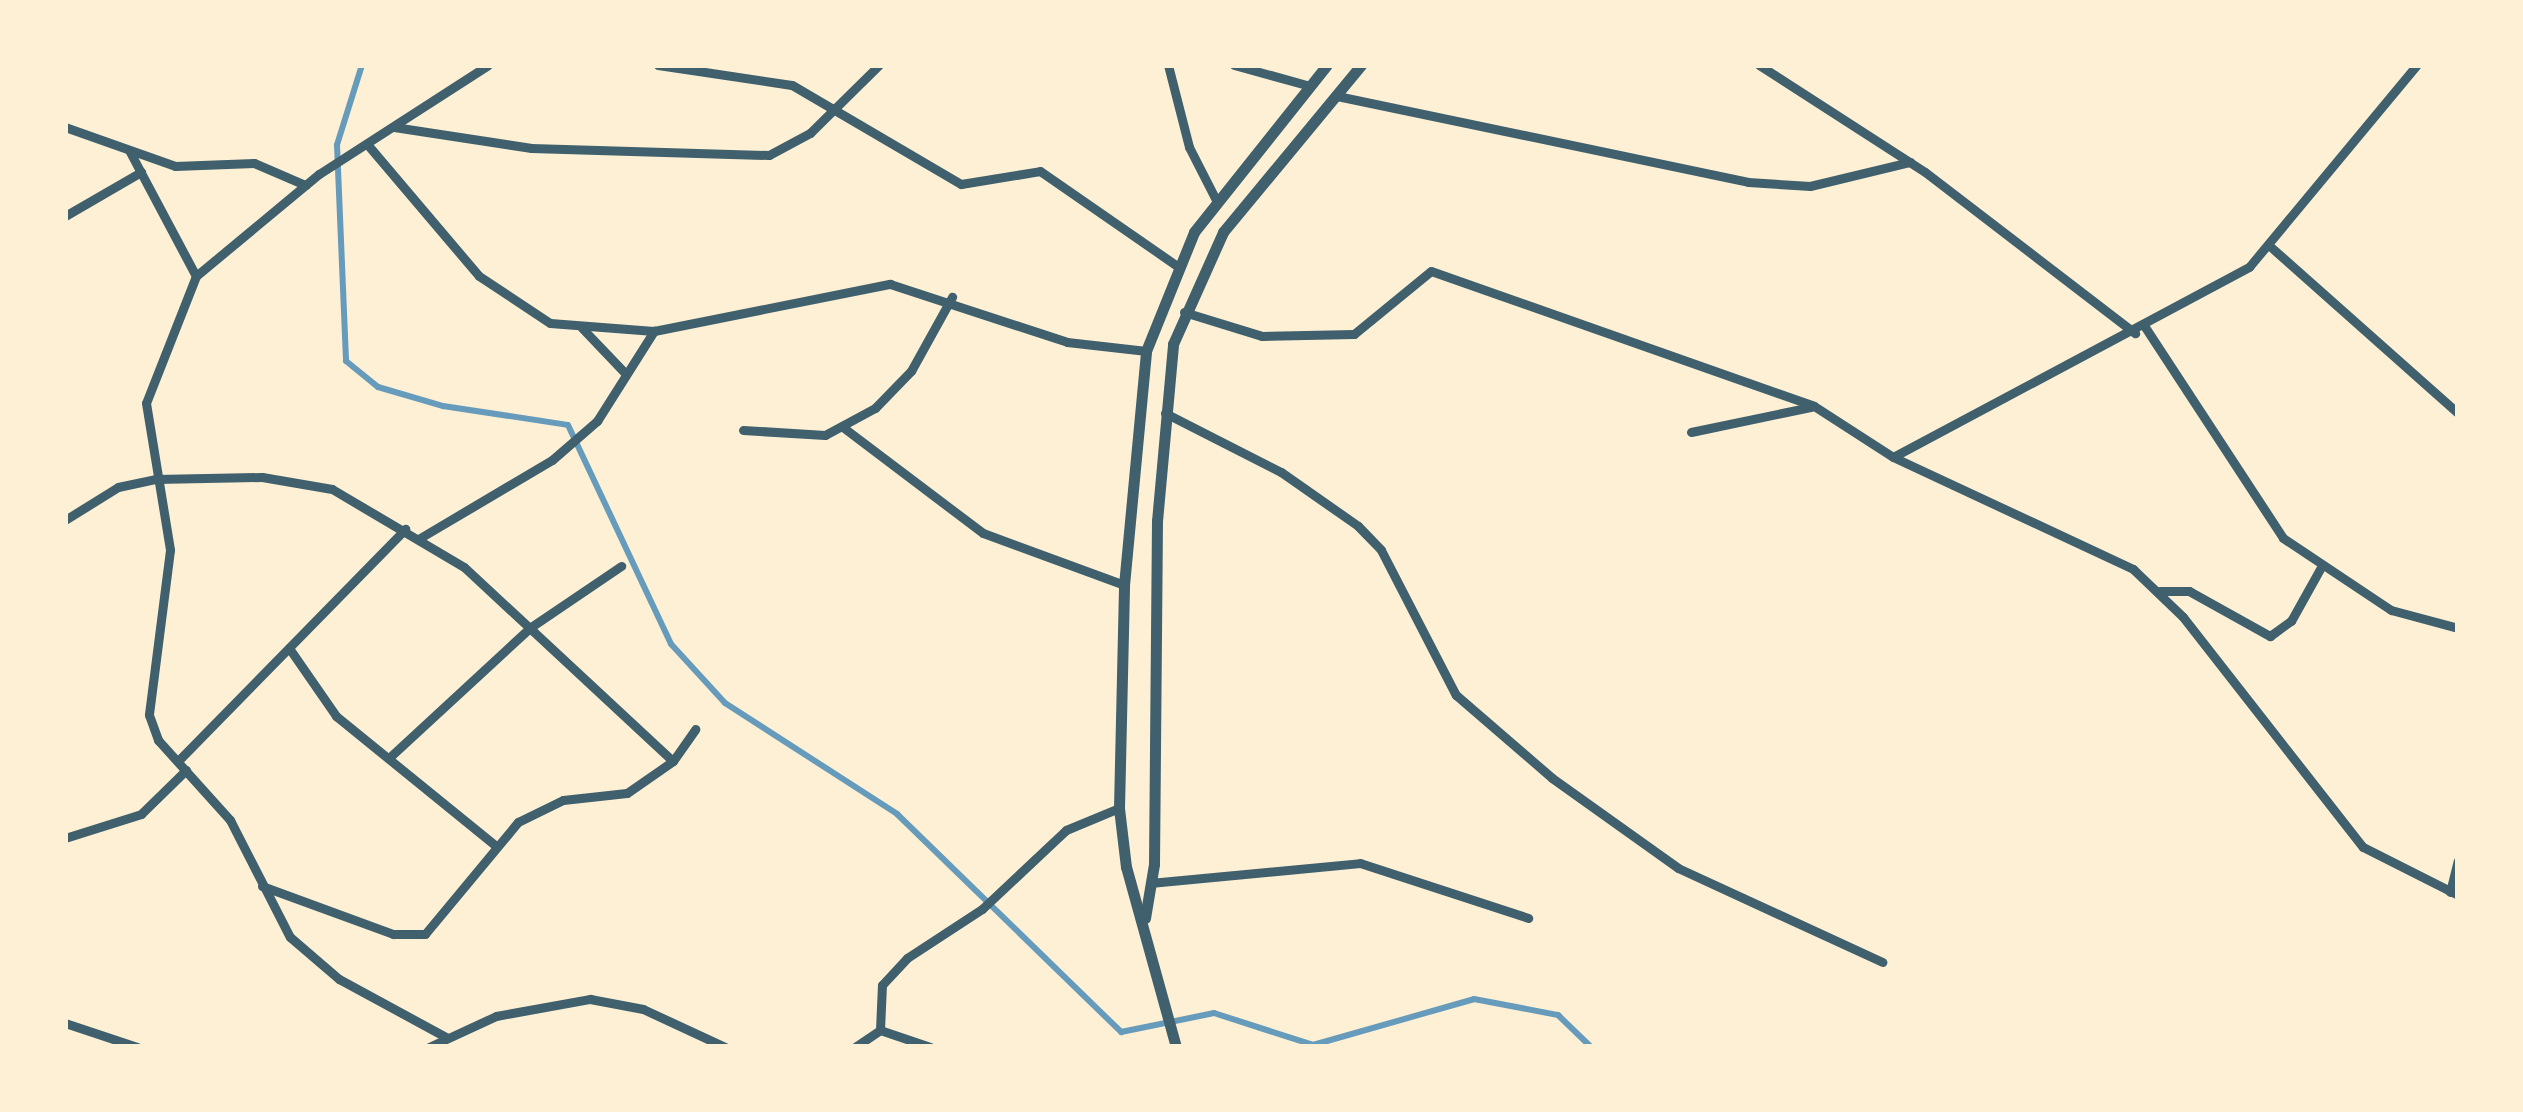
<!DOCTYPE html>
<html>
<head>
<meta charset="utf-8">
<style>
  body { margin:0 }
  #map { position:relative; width:2523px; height:1112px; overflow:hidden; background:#fdf0d5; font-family:"Fira Sans",sans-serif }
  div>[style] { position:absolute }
  .stream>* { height:6px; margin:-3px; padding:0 3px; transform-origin:3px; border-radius:3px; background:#669bbc }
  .minor>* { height:9px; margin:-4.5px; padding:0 4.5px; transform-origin:4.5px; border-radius:4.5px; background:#3f606c }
  .tertiary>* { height:11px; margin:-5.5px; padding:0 5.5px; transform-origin:5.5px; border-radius:5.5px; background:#3f606c }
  span { translate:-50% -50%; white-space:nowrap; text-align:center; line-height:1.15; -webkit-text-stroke:8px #fdf0d5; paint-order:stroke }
  .frame { position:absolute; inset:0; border:68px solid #fdf0d5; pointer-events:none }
</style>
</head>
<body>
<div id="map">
  <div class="stream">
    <i style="left:362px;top:65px;width:84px;rotate:107.4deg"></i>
    <i style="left:337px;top:145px;width:216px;rotate:87.6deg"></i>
    <i style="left:346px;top:361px;width:41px;rotate:39.1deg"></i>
    <i style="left:378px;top:387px;width:68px;rotate:16.3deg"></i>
    <i style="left:443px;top:406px;width:126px;rotate:8.6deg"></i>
    <i style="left:568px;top:425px;width:242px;rotate:64.8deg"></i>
    <i style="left:671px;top:644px;width:80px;rotate:47.5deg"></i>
    <i style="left:725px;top:703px;width:205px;rotate:32.8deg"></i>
    <i style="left:897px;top:814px;width:313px;rotate:44.2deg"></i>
    <i style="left:1121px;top:1032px;width:95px;rotate:-11.5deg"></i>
    <i style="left:1214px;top:1013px;width:104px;rotate:17.9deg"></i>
    <i style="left:1313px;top:1045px;width:167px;rotate:-15.9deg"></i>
    <i style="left:1474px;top:999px;width:86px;rotate:10.8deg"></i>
    <i style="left:1558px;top:1015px;width:46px;rotate:44.1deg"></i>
  </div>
  <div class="minor">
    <i style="left:658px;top:65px;width:135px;rotate:8.5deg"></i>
    <i style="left:792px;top:85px;width:196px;rotate:30.4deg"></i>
    <i style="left:961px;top:184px;width:80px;rotate:-9.3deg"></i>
    <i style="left:1040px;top:171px;width:165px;rotate:34.7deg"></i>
    <i style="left:1168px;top:65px;width:85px;rotate:75.6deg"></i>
    <i style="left:1189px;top:147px;width:59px;rotate:63deg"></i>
    <i style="left:1234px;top:65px;width:79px;rotate:15.4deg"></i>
    <i style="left:1759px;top:65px;width:197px;rotate:32.8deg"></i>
    <i style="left:1925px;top:172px;width:265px;rotate:37.5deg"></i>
    <i style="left:1337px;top:96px;width:420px;rotate:11.8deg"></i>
    <i style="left:1748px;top:182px;width:62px;rotate:3.7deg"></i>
    <i style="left:1810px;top:186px;width:103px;rotate:-13.5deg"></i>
    <i style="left:65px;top:127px;width:117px;rotate:19.5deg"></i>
    <i style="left:175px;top:166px;width:79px;rotate:-2.2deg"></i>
    <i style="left:254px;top:163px;width:56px;rotate:23.3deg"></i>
    <i style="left:394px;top:127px;width:139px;rotate:8.7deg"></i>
    <i style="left:531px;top:148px;width:238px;rotate:1.7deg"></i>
    <i style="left:769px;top:155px;width:47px;rotate:-28.2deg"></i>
    <i style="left:810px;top:133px;width:97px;rotate:-44.6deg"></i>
    <i style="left:367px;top:144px;width:173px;rotate:49.7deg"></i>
    <i style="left:479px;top:276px;width:85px;rotate:33.5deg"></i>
    <i style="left:550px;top:323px;width:104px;rotate:4.4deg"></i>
    <i style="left:654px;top:331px;width:241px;rotate:-11.3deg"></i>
    <i style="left:890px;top:284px;width:186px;rotate:18.1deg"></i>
    <i style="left:1067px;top:342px;width:80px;rotate:6.5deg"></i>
    <i style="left:130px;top:152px;width:140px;rotate:62deg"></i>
    <i style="left:196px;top:276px;width:136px;rotate:111.5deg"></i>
    <i style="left:146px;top:403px;width:149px;rotate:80.7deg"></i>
    <i style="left:170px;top:550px;width:166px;rotate:97.3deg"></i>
    <i style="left:149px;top:715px;width:27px;rotate:70deg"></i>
    <i style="left:158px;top:740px;width:108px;rotate:48deg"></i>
    <i style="left:230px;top:820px;width:131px;rotate:62.9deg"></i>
    <i style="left:290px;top:937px;width:65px;rotate:40.6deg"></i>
    <i style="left:339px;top:979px;width:122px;rotate:28.5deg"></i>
    <i style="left:65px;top:216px;width:88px;rotate:-30.1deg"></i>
    <i style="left:2272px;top:248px;width:249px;rotate:41.6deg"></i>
    <i style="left:196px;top:276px;width:160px;rotate:-39.7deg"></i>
    <i style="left:319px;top:174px;width:201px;rotate:-32.8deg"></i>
    <i style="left:1184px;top:312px;width:82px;rotate:17.1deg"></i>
    <i style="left:1262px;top:336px;width:92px;rotate:-1.2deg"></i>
    <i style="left:1354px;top:334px;width:99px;rotate:-39.3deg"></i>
    <i style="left:1431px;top:271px;width:406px;rotate:19.4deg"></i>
    <i style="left:1814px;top:406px;width:94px;rotate:32.8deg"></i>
    <i style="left:1893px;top:457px;width:265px;rotate:25deg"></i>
    <i style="left:2133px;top:569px;width:69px;rotate:43.8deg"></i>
    <i style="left:2183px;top:617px;width:292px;rotate:52deg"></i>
    <i style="left:2363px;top:847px;width:106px;rotate:26.8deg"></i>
    <i style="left:2145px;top:327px;width:252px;rotate:56.8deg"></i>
    <i style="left:2283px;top:538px;width:130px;rotate:33.7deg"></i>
    <i style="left:2391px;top:610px;width:69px;rotate:15deg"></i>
    <i style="left:582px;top:328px;width:62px;rotate:46.3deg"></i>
    <i style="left:1165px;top:413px;width:130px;rotate:27deg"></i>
    <i style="left:1281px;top:472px;width:94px;rotate:35deg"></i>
    <i style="left:1358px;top:526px;width:33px;rotate:46deg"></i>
    <i style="left:1381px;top:550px;width:163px;rotate:62.7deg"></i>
    <i style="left:1456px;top:695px;width:127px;rotate:40.8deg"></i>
    <i style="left:1552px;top:778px;width:155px;rotate:35.5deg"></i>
    <i style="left:1678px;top:868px;width:225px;rotate:24.7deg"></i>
    <i style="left:844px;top:428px;width:174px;rotate:37.1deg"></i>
    <i style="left:983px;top:533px;width:150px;rotate:20.2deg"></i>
    <i style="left:743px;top:430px;width:82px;rotate:3.5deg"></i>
    <i style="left:825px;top:435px;width:57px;rotate:-28.4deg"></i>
    <i style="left:875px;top:408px;width:52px;rotate:-45.8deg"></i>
    <i style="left:911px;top:371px;width:85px;rotate:-61deg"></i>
    <i style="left:1691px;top:432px;width:123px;rotate:-11.8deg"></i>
    <i style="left:1893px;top:457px;width:404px;rotate:-28.1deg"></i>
    <i style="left:2249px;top:267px;width:263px;rotate:-50.3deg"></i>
    <i style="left:65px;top:520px;width:62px;rotate:-31.9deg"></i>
    <i style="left:118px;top:487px;width:39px;rotate:-12deg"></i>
    <i style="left:156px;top:479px;width:106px;rotate:-1.1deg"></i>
    <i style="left:262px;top:477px;width:71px;rotate:9.7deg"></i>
    <i style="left:332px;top:489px;width:153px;rotate:30.6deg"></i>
    <i style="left:464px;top:567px;width:285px;rotate:42.9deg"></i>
    <i style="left:420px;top:538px;width:153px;rotate:-30.6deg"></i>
    <i style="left:552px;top:460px;width:60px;rotate:-40.9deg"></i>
    <i style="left:597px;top:421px;width:107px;rotate:-57.7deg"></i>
    <i style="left:2160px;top:591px;width:29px"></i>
    <i style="left:2189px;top:591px;width:93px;rotate:29.1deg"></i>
    <i style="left:2270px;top:636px;width:26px;rotate:-36deg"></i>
    <i style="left:2291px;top:621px;width:62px;rotate:-60.9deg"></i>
    <i style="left:289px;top:648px;width:83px;rotate:55.3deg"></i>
    <i style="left:336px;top:716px;width:205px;rotate:39.1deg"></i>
    <i style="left:391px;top:756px;width:190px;rotate:-42.7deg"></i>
    <i style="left:531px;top:627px;width:109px;rotate:-34.1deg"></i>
    <i style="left:178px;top:761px;width:325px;rotate:-45.6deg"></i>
    <i style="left:65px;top:838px;width:80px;rotate:-17.5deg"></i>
    <i style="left:141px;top:814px;width:63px;rotate:-44.4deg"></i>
    <i style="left:1150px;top:883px;width:211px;rotate:-5.4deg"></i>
    <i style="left:1360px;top:863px;width:177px;rotate:18.1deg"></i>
    <i style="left:262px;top:886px;width:140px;rotate:20.1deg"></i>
    <i style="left:393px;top:934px;width:32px"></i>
    <i style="left:425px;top:934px;width:146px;rotate:-50.3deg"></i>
    <i style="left:518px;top:822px;width:50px;rotate:-26.1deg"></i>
    <i style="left:563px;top:800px;width:64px;rotate:-6.2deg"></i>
    <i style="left:627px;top:793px;width:56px;rotate:-34.8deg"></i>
    <i style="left:673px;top:761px;width:39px;rotate:-55deg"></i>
    <i style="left:2450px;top:892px;width:32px;rotate:-76deg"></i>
    <i style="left:65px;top:1023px;width:76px;rotate:18.4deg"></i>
    <i style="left:880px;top:1030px;width:45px;rotate:-87.5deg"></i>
    <i style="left:882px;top:985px;width:37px;rotate:-47deg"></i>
    <i style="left:907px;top:958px;width:90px;rotate:-33.2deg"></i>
    <i style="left:982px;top:909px;width:115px;rotate:-43.2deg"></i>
    <i style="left:1066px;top:830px;width:57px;rotate:-22.5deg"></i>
    <i style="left:429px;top:1047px;width:74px;rotate:-24.8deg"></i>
    <i style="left:496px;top:1016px;width:96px;rotate:-10.3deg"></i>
    <i style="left:590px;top:999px;width:54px;rotate:10.7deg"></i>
    <i style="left:643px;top:1009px;width:90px;rotate:24.9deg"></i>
    <i style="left:855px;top:1047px;width:30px;rotate:-34deg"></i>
    <i style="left:880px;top:1030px;width:53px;rotate:18.8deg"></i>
  </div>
  <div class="tertiary">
    <i style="left:1145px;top:918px;width:55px;rotate:-80.5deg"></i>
    <i style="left:1154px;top:864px;width:343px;rotate:-89.5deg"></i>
    <i style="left:1157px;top:521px;width:178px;rotate:-84.8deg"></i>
    <i style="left:1173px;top:344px;width:123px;rotate:-65.9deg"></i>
    <i style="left:1223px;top:232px;width:217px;rotate:-50.4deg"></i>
    <i style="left:1176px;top:1047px;width:187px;rotate:-105.5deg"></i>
    <i style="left:1126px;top:867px;width:59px;rotate:-96.8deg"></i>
    <i style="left:1119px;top:808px;width:223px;rotate:-88.7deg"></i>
    <i style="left:1124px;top:585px;width:235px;rotate:-84.6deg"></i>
    <i style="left:1146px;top:351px;width:128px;rotate:-68deg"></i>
    <i style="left:1194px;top:232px;width:213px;rotate:-51.5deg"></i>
  </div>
  <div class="frame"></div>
</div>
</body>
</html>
